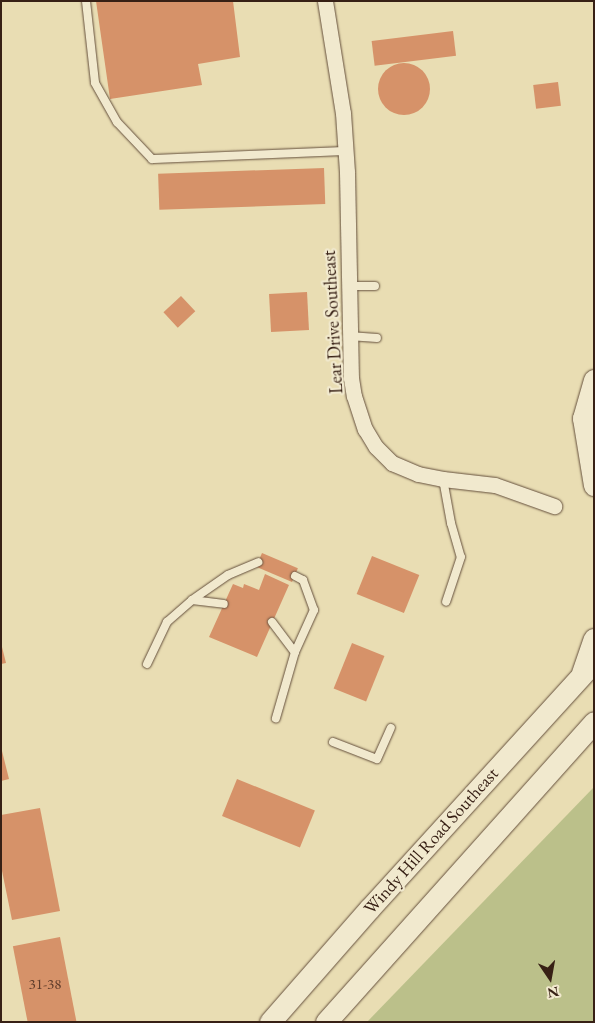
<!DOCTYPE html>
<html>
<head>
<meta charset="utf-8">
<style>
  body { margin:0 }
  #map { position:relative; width:595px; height:1023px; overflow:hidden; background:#e9ddb3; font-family:"EB Garamond",serif }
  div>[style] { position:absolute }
  .green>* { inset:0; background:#bbc08a }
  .building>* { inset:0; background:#d69269; transform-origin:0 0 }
  .round { border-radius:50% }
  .roads { filter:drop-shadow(0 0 1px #644f3c) drop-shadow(0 0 1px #644f3c) }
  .lane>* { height:8px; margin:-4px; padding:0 4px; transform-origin:4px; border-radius:4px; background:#f1e9ce }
  .street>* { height:15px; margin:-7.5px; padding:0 7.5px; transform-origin:7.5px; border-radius:7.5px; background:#f1e9ce }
  .secondary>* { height:21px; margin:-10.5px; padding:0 10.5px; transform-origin:10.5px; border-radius:10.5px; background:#f1e9ce }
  span { translate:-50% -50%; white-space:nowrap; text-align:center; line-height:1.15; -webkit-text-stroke:4.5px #f1e9ce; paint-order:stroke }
  .number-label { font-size:15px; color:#5f3c2a }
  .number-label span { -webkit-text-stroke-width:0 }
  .street-label { font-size:18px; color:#372015 }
  .frame { position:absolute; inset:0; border:2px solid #372015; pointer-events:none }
  .north { position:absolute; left:525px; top:953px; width:50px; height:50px; -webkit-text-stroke:4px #f1e9ce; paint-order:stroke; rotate:168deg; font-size:14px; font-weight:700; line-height:20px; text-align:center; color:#372015 }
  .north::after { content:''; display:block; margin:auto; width:18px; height:22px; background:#372015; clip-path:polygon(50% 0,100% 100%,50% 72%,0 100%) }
</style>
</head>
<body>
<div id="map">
  <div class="green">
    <i style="clip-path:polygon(594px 787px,594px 1022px,367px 1022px)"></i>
  </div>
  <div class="building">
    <i style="clip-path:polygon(96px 1px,233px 1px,240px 57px,198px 64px,202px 85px,110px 99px)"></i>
    <i style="left:453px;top:31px;width:25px;height:82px;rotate:83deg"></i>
    <i class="round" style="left:378px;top:63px;width:52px;height:52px"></i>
    <i style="left:558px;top:82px;width:24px;height:25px;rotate:83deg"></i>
    <i style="left:324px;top:168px;width:36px;height:166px;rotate:88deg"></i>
    <i style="left:307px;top:292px;width:38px;height:38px;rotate:87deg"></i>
    <i style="left:181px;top:296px;width:21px;height:24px;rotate:47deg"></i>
    <i style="left:262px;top:553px;width:39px;height:15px;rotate:23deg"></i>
    <i style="left:372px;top:556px;width:51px;height:41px;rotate:22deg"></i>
    <i style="clip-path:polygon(265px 574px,289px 585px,257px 657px,209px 637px,233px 584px,243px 588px,244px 584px,259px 590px)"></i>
    <i style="clip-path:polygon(1px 643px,6px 663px,1px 664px)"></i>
    <i style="left:352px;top:643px;width:35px;height:49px;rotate:22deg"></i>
    <i style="clip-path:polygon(1px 747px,9px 779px,1px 781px)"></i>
    <i style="left:237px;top:779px;width:84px;height:40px;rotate:22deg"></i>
    <i style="clip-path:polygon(40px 808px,60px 911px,12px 920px,1px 866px,1px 815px)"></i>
    <i style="left:60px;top:937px;width:87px;height:48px;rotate:79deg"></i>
  </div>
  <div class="roads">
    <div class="lane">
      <i style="left:86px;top:1px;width:82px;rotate:83.7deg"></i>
      <i style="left:95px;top:83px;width:45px;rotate:60.6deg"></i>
      <i style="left:117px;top:122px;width:51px;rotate:46.6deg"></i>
      <i style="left:152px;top:159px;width:194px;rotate:-2.4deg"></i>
      <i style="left:349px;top:286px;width:26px"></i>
      <i style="left:349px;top:336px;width:28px;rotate:4deg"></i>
      <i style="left:443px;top:479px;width:45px;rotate:79.7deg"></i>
      <i style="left:451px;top:523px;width:35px;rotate:74deg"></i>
      <i style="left:461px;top:557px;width:47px;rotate:108.4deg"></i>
      <i style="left:295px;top:576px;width:9px;rotate:27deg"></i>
      <i style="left:303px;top:580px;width:32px;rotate:70deg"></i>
      <i style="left:314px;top:610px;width:46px;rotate:114.3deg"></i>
      <i style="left:192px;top:600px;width:44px;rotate:-34.8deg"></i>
      <i style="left:228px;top:575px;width:33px;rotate:-23deg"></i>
      <i style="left:272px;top:622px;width:38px;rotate:53deg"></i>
      <i style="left:295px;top:652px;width:69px;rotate:106.1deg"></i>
      <i style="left:147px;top:664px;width:47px;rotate:-64.5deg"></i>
      <i style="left:167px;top:622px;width:33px;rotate:-41deg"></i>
      <i style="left:192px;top:600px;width:32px;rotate:7deg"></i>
      <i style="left:333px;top:742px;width:47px;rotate:21.1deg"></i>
      <i style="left:377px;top:759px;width:34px;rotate:-66deg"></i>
    </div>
    <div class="street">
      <i style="left:325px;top:1px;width:113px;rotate:80.9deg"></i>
      <i style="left:343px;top:113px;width:59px;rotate:86.1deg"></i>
      <i style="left:347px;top:172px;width:206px;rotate:88.9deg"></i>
      <i style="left:351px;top:378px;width:18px;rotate:81deg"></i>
      <i style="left:354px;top:396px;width:35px;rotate:72deg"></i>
      <i style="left:365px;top:429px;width:21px;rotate:59deg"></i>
      <i style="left:376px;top:447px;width:23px;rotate:45deg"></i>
      <i style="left:392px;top:463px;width:28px;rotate:23deg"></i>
      <i style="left:418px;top:474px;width:25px;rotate:11deg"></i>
      <i style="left:443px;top:479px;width:52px;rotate:6.6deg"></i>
      <i style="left:495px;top:485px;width:63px;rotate:19.6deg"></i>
    </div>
    <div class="secondary">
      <i style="left:594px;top:380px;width:40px;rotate:106deg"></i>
      <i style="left:583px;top:418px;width:68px;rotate:80.7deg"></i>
      <i style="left:582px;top:673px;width:36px;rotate:-71deg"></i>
      <i style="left:270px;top:1022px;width:150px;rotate:-48.8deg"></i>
      <i style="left:369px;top:909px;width:334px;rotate:-47.7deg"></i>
      <i style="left:326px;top:1022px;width:402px;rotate:-48.2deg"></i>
    </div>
  </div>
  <div class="number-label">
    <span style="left:45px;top:984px">31-38</span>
  </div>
  <div class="street-label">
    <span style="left:333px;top:322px;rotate:-93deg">Lear Drive Southeast</span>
    <span style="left:431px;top:841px;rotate:-48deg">Windy Hill Road Southeast</span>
  </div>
  <div class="frame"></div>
  <div class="north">N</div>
</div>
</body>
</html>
